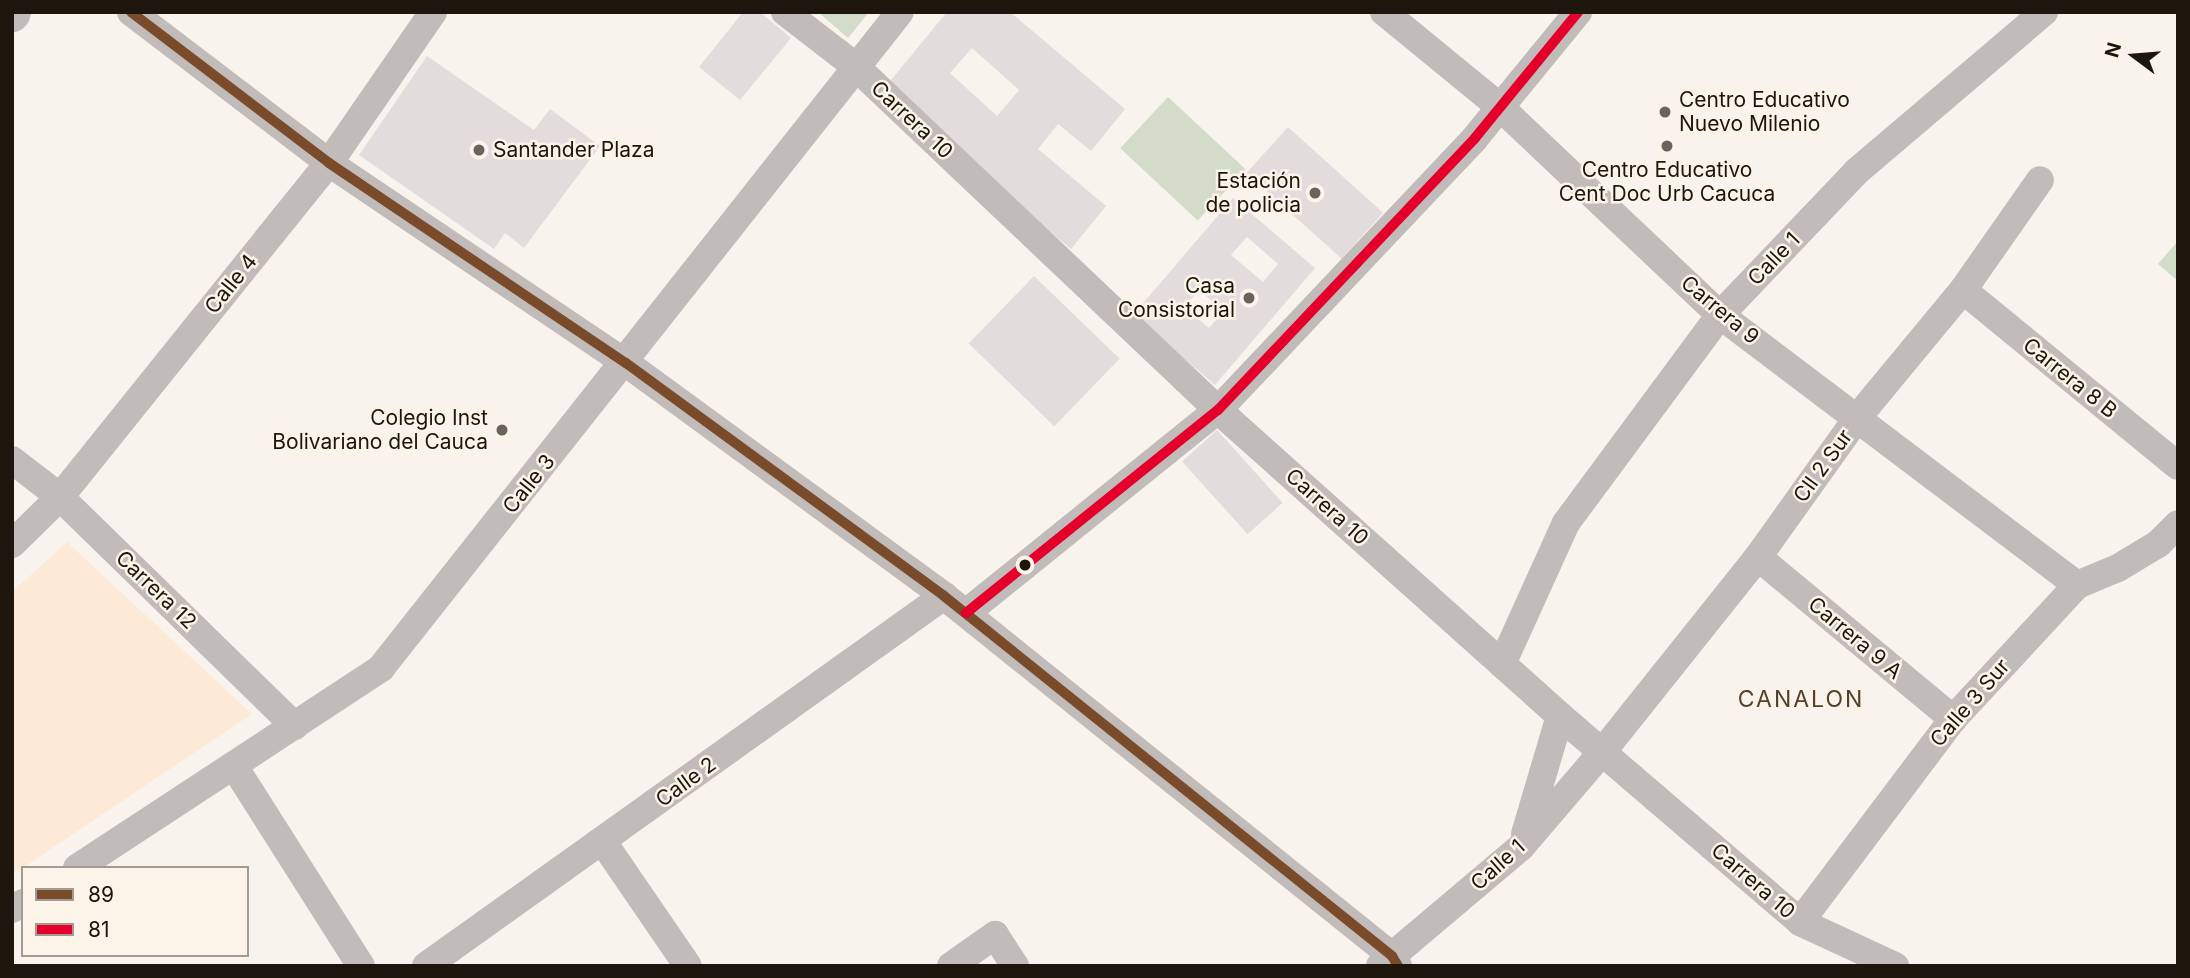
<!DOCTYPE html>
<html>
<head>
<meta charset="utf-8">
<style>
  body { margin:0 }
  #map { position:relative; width:2190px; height:978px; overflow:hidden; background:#f8f3ed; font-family:Inter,sans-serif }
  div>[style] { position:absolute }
  .built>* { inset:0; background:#fcead6 }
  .green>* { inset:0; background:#d3dcc9; transform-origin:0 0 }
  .building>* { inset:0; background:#e3dcdd; transform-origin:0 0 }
  .minor>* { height:28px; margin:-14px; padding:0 14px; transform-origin:14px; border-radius:14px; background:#c1bcba }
  .tertiary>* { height:35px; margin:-17.5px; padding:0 17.5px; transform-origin:17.5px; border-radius:17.5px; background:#c1bcba }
  .bus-1>* { height:10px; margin:-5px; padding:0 5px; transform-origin:5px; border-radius:5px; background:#7a4b2a }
  .bus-2>* { height:10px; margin:-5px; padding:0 5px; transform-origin:5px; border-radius:5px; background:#e4002b }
  .dots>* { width:19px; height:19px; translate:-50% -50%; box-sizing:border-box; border:4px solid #fcf3e9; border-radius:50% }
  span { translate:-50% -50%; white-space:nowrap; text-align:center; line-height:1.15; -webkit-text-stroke:5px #fcf3e9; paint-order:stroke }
  .poi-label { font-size:21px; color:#1e160d }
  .left { translate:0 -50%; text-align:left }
  .right { translate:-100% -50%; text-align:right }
  .street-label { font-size:21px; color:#1e160d }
  .neighbourhood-label { font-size:23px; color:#52412c; letter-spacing:2px }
  .frame { position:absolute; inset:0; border:14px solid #1e160d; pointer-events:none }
  .legend { position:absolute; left:21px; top:866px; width:228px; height:91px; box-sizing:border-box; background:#fcf3e9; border:2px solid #a39b91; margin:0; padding:9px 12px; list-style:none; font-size:21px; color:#1e160d }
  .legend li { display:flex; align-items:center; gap:14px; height:35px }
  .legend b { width:35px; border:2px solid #a39b91 }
  .north { position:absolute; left:2099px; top:21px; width:70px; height:70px; -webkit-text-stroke:5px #fcf3e9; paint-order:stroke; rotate:286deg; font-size:19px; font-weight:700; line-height:28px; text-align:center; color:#1e160d }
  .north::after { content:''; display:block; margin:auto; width:24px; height:32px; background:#1e160d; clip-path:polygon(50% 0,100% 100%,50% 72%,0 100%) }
</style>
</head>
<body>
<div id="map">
  <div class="built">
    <i style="clip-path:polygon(67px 542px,252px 714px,12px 875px,12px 592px)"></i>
  </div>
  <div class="green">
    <i style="clip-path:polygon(818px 12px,869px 12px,848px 38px)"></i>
    <i style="left:1168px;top:97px;width:106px;height:70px;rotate:43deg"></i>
    <i style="clip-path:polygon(2178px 241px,2178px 281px,2158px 264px)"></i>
  </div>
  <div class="building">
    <i style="clip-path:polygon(743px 12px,760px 12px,791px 38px,740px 100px,699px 67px)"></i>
    <i style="clip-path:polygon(evenodd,947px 12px,1010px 12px,1125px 109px,1091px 151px,1058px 124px,1038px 149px,1106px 206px,1071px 249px,882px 91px,947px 12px,972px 48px,1019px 90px,997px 116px,950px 73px,972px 48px)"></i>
    <i style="clip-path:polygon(427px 56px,534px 130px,550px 109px,600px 146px,524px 248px,505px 233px,494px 249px,359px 155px)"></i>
    <i style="left:1288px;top:127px;width:128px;height:62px;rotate:42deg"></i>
    <i style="clip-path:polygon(evenodd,1233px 198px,1315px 268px,1215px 385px,1133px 315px,1233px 198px,1247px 237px,1278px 264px,1263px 282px,1231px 255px,1247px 237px,1233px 198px,1199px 290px,1224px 311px,1209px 328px,1184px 307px,1199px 290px)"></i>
    <i style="left:1034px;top:276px;width:119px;height:94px;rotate:44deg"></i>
    <i style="left:1217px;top:430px;width:98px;height:47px;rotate:48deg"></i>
  </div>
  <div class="minor">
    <i style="left:131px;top:12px;width:249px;rotate:37.3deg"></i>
    <i style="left:329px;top:163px;width:358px;rotate:34deg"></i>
    <i style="left:626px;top:363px;width:394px;rotate:36.2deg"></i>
    <i style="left:944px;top:596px;width:575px;rotate:38.78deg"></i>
    <i style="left:1392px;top:956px;width:12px;rotate:59deg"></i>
    <i style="left:785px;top:12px;width:88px;rotate:37.6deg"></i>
    <i style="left:855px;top:66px;width:500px;rotate:43.46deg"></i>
    <i style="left:1218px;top:410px;width:459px;rotate:41.8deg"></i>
    <i style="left:1560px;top:716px;width:316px;rotate:40.6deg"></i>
    <i style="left:1800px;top:922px;width:105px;rotate:24.9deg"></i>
    <i style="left:1384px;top:12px;width:150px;rotate:39.3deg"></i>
    <i style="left:1500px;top:107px;width:303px;rotate:43.4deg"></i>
    <i style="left:1720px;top:315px;width:448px;rotate:37.1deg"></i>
    <i style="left:1963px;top:290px;width:278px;rotate:39.3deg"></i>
    <i style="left:12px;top:460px;width:61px;rotate:37.6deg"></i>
    <i style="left:60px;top:497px;width:328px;rotate:44.3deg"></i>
    <i style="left:12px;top:544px;width:67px;rotate:-44.4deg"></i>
    <i style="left:60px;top:497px;width:429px;rotate:-51.2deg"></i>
    <i style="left:329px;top:163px;width:183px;rotate:-55.4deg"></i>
    <i style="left:1758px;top:557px;width:254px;rotate:39.7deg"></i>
    <i style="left:966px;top:613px;width:324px;rotate:-38.9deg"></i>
    <i style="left:1218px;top:410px;width:374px;rotate:-46.6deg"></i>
    <i style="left:1475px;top:138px;width:163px;rotate:-50.7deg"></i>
    <i style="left:1502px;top:664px;width:155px;rotate:-65.6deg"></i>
    <i style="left:1566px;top:523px;width:259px;rotate:-53.5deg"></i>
    <i style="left:1720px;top:315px;width:197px;rotate:-46.4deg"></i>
    <i style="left:1856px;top:172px;width:247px;rotate:-40.4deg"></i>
    <i style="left:234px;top:766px;width:237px;rotate:57.6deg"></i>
    <i style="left:1525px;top:834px;width:123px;rotate:-73.5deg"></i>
    <i style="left:603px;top:842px;width:150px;rotate:55.6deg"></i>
    <i style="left:77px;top:868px;width:364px;rotate:-33.3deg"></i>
    <i style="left:381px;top:668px;width:836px;rotate:-51.65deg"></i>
    <i style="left:12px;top:909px;width:13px;rotate:-29deg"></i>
    <i style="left:1800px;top:922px;width:254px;rotate:-53deg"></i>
    <i style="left:1953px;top:719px;width:183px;rotate:-47.2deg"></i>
    <i style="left:2077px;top:585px;width:44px;rotate:-22.5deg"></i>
    <i style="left:2118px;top:568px;width:47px;rotate:-31deg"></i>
    <i style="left:2158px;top:544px;width:28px;rotate:-45deg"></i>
    <i style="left:426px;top:966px;width:637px;rotate:-35.54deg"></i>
    <i style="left:951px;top:966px;width:54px;rotate:-35.2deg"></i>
    <i style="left:995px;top:935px;width:37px;rotate:57deg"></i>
    <i style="left:1380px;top:966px;width:185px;rotate:-40.2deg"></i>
    <i style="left:1521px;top:847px;width:126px;rotate:-49.5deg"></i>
    <i style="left:1603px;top:751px;width:248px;rotate:-51.4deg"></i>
    <i style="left:1758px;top:557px;width:171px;rotate:-54.5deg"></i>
    <i style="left:1857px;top:418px;width:166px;rotate:-50.4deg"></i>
    <i style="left:1963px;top:290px;width:134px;rotate:-55deg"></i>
  </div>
  <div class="tertiary">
    <i style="left:12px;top:14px;width:2px;rotate:-63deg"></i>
  </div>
  <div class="bus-1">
    <i style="left:131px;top:12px;width:249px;rotate:37.3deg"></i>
    <i style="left:329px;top:163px;width:358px;rotate:34deg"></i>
    <i style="left:626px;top:363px;width:394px;rotate:36.2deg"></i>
    <i style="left:944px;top:596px;width:575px;rotate:38.78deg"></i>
    <i style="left:1392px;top:956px;width:12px;rotate:59deg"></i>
  </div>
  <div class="bus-2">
    <i style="left:966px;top:613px;width:324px;rotate:-38.9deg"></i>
    <i style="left:1218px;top:410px;width:374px;rotate:-46.6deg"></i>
    <i style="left:1475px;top:138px;width:163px;rotate:-50.7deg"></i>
  </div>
  <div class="dots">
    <i style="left:1665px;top:112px;background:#6a635b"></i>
    <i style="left:1667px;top:146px;background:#6a635b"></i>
    <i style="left:479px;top:150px;background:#6a635b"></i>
    <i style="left:1315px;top:193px;background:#6a635b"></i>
    <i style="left:1249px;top:298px;background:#6a635b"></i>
    <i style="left:502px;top:430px;background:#6a635b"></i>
    <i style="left:1025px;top:565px;background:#1e160d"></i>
  </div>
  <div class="poi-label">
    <span class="left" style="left:1679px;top:112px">Centro Educativo<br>Nuevo Milenio</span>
    <span class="left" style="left:493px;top:150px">Santander Plaza</span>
    <span style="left:1667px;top:182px">Centro Educativo<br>Cent Doc Urb Cacuca</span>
    <span class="right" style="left:1301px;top:193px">Estación<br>de policia</span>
    <span class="right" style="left:1235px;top:298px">Casa<br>Consistorial</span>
    <span class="right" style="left:488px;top:430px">Colegio Inst<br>Bolivariano del Cauca</span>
  </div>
  <div class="street-label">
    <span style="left:912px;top:120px;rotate:43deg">Carrera 10</span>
    <span style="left:1774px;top:259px;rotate:-46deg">Calle 1</span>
    <span style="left:231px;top:284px;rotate:-51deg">Calle 4</span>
    <span style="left:1720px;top:310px;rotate:40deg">Carrera 9</span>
    <span style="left:2070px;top:378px;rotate:39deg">Carrera 8 B</span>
    <span style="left:1823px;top:466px;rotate:-54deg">Cll 2 Sur</span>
    <span style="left:529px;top:484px;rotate:-51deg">Calle 3</span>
    <span style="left:1327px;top:507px;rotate:42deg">Carrera 10</span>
    <span style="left:156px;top:590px;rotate:44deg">Carrera 12</span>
    <span style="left:1855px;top:638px;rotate:40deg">Carrera 9 A</span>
    <span style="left:1970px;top:703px;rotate:-49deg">Calle 3 Sur</span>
    <span style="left:686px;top:782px;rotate:-36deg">Calle 2</span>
    <span style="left:1498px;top:865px;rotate:-42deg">Calle 1</span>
    <span style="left:1753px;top:881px;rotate:41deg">Carrera 10</span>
  </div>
  <div class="neighbourhood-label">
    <span style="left:1801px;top:699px">CANALON</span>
  </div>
  <div class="frame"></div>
  <ul class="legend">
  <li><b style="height:9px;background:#7a4b2a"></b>89</li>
  <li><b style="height:9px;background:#e4002b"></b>81</li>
  </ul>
  <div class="north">N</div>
</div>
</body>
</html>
